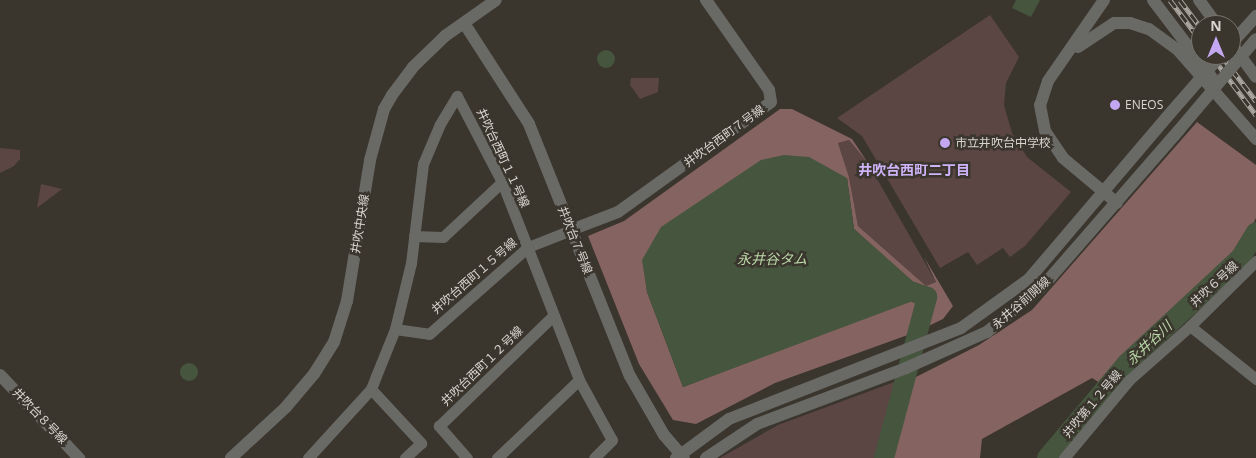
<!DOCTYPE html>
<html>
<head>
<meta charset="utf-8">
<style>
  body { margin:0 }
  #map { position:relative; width:1256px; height:458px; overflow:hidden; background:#3a352d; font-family:"Open Sans","Noto Sans JP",sans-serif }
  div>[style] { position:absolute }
  .green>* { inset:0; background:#5b4644 }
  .forest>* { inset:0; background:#856361 }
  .water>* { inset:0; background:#46553d }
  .round { border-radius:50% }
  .river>* { height:20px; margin:-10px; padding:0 10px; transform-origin:10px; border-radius:10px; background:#46553d }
  .minor>* { height:11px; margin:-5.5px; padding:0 5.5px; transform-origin:5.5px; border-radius:5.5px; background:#696965 }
  .tertiary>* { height:12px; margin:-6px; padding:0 6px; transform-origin:6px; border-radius:6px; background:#696965 }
  .rail>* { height:5px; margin-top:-2.5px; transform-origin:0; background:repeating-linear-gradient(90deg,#3a352d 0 9px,#aaa6a0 0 18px); box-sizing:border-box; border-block:1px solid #aaa6a0 }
  .tertiary-bridge>* { height:12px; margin:-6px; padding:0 6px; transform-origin:6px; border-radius:6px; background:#696965 }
  .dots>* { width:14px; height:14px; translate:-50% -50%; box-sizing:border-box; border:2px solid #3a352d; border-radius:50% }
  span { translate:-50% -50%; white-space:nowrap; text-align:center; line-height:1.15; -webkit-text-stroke:5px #3a352d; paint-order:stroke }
  .poi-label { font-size:12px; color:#d8d5d0 }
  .left { translate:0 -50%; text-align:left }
  .street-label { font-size:12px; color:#d8d5d0 }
  .neighbourhood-label { font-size:14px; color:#ceb3f9; font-weight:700 }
  .water-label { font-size:14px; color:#bad9a8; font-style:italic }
  .north { position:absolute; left:1191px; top:15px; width:50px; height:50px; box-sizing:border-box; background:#3a352d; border:1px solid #79756e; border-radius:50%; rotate:0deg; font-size:14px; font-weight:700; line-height:20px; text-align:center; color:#d8d5d0 }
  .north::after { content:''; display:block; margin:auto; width:18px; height:22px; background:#c4a7f1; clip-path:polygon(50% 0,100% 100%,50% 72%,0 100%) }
</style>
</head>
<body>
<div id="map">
  <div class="green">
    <i style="clip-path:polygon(990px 15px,1019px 57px,1006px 83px,1004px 105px,1012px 133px,1027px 157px,1071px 192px,1025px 246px,1010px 257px,1003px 248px,977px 265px,968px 252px,940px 268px,862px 136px,837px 118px)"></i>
    <i style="clip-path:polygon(631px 78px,659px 78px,658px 92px,640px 99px,630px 85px)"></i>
    <i style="clip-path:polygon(849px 140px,868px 163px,936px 282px,926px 286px,858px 226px,849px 177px,838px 143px)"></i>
    <i style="clip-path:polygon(0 148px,20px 150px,20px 159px,14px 166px,0 173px)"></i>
    <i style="clip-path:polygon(41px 184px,62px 189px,37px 208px)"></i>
    <i style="clip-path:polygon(897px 381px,877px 458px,720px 458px,778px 425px)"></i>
  </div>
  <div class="forest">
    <i style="clip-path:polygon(evenodd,780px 109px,792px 109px,852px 139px,868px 163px,849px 140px,838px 143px,849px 177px,858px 226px,926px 286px,936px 282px,924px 257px,953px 306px,943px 319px,916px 332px,775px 383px,696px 424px,673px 420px,639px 364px,588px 236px,624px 221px,780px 109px,847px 178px,854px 229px,915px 284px,913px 300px,683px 387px,647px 292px,643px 260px,847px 178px)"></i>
    <i style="clip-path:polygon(1197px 122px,1256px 165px,1256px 218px,1240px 251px,1134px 347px,1100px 383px,1092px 378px,982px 439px,980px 458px,890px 458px,914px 378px,979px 345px,1032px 310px)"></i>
  </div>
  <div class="water">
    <i style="clip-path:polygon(1016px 0,1040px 0,1031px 17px,1012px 8px)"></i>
    <i class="round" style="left:597px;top:50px;width:18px;height:18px"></i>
    <i style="clip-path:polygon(784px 155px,809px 157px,847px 178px,854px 229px,916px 284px,913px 301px,683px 387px,647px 292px,642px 260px,661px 227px,761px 160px)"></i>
    <i class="round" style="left:180px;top:363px;width:18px;height:18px"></i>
  </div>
  <div class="river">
    <i style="left:884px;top:458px;width:167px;rotate:-75deg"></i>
    <i style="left:927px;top:297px;width:15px;rotate:-160deg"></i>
    <i style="left:913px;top:292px;width:27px;rotate:-178deg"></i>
    <i style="left:1047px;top:458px;width:124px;rotate:-49.9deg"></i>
    <i style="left:1127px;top:363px;width:156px;rotate:-42.9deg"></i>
    <i style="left:1241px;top:257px;width:29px;rotate:-59deg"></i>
  </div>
  <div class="minor">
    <i style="left:414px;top:236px;width:29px;rotate:2deg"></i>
    <i style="left:443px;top:237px;width:81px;rotate:-43deg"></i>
    <i style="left:1190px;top:326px;width:93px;rotate:-44.6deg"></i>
    <i style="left:395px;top:329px;width:34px;rotate:8deg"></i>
    <i style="left:429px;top:334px;width:132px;rotate:-41.3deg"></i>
    <i style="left:528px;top:247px;width:46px;rotate:-21.6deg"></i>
    <i style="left:371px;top:389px;width:74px;rotate:47.2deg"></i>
    <i style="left:421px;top:443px;width:22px;rotate:137deg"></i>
    <i style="left:308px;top:458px;width:93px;rotate:-47.6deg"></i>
    <i style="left:371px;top:389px;width:14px;rotate:-69deg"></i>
    <i style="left:376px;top:376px;width:51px;rotate:-68deg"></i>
    <i style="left:395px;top:329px;width:68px;rotate:-76.4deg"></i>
    <i style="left:411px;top:263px;width:100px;rotate:-83.1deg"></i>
    <i style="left:423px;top:164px;width:43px;rotate:-67deg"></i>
    <i style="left:440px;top:124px;width:33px;rotate:-59deg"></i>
    <i style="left:457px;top:96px;width:97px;rotate:62.4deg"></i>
    <i style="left:502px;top:182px;width:212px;rotate:68.7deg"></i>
    <i style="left:579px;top:380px;width:68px;rotate:61.2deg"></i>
    <i style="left:612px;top:440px;width:25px;rotate:135deg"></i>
    <i style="left:467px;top:458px;width:43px;rotate:-131.2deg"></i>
    <i style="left:439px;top:426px;width:158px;rotate:-44deg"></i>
    <i style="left:497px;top:458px;width:113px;rotate:-43.6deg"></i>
    <i style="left:1064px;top:458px;width:102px;rotate:-50.2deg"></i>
    <i style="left:1129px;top:380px;width:81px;rotate:-41.5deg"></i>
    <i style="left:1190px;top:326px;width:85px;rotate:38.8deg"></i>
  </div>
  <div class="tertiary">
    <i style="left:1104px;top:0;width:98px;rotate:124.7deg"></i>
    <i style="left:1048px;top:81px;width:25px;rotate:108deg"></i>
    <i style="left:1040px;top:105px;width:26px;rotate:79deg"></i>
    <i style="left:1045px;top:131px;width:32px;rotate:56deg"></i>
    <i style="left:1063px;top:158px;width:70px;rotate:39.8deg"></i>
    <i style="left:1153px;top:0;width:99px;rotate:52.8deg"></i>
    <i style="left:1199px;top:0;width:31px;rotate:54deg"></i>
    <i style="left:464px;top:23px;width:120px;rotate:57.2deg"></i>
    <i style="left:529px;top:124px;width:271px;rotate:68.2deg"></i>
    <i style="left:630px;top:376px;width:68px;rotate:60deg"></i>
    <i style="left:664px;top:435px;width:30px;rotate:49deg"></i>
    <i style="left:1231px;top:43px;width:42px;rotate:53.7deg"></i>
    <i style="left:1078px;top:47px;width:43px;rotate:-33.7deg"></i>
    <i style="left:1114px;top:23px;width:16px"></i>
    <i style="left:1130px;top:23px;width:20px;rotate:18deg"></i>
    <i style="left:1149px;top:29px;width:34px;rotate:36deg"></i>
    <i style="left:1177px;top:49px;width:120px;rotate:48.7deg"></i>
    <i style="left:571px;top:230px;width:50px;rotate:-21deg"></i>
    <i style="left:618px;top:212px;width:188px;rotate:-35.7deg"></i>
    <i style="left:771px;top:102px;width:12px;rotate:-99deg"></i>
    <i style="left:769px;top:90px;width:110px;rotate:-125deg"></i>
    <i style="left:0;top:375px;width:115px;rotate:46.4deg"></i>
    <i style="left:231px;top:458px;width:75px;rotate:-42.8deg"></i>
    <i style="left:286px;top:407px;width:43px;rotate:-49.7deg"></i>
    <i style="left:314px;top:374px;width:38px;rotate:-58deg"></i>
    <i style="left:334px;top:342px;width:43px;rotate:-72.4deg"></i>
    <i style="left:347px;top:301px;width:143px;rotate:-80.7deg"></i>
    <i style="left:370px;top:160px;width:53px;rotate:-74.6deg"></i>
    <i style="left:384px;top:109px;width:16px;rotate:-60deg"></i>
    <i style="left:392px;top:95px;width:35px;rotate:-53deg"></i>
    <i style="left:413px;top:67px;width:45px;rotate:-44.1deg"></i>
    <i style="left:445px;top:36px;width:62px;rotate:-35.2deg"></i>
    <i style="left:676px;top:458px;width:66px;rotate:-36.3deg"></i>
    <i style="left:729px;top:419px;width:249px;rotate:-21.4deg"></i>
    <i style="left:961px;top:328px;width:84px;rotate:-35.8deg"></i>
    <i style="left:1029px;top:279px;width:211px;rotate:-49.6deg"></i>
    <i style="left:706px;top:458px;width:61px;rotate:-33.7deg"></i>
    <i style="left:757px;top:424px;width:159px;rotate:-20.6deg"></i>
    <i style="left:906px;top:368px;width:89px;rotate:-24deg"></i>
    <i style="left:987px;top:332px;width:72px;rotate:-39.4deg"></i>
    <i style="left:1043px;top:286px;width:207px;rotate:-48.9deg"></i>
  </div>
  <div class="rail">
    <i style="left:1170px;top:0;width:51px;rotate:52.9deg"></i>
    <i style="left:1180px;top:0;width:35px;rotate:53deg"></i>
    <i style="left:1211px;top:55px;width:75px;rotate:53.1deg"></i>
    <i style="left:1221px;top:55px;width:58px;rotate:52.7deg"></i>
  </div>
  <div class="tertiary-bridge">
    <i style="left:1231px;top:44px;width:38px;rotate:-48deg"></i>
    <i style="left:1166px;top:118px;width:84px;rotate:-48.9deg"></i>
    <i style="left:1179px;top:130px;width:119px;rotate:-49.8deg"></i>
  </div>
  <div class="dots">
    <i style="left:1115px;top:105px;background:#c4a7f1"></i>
    <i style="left:945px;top:143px;background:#c4a7f1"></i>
  </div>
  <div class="poi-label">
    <span class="left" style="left:1125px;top:105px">ENEOS</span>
    <span class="left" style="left:955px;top:143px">市立井吹台中学校</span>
  </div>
  <div class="street-label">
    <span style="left:724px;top:136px;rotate:-36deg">井吹台西町７号線</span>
    <span style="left:503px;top:158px;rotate:65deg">井吹台西町１１号線</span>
    <span style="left:360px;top:224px;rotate:-81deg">井吹中央線</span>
    <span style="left:575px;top:240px;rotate:68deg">井吹台７号線</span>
    <span style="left:474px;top:276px;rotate:-41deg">井吹台西町１５号線</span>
    <span style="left:1214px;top:284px;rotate:-43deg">井吹６号線</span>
    <span style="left:1021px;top:303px;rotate:-41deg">永井谷前開線</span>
    <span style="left:482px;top:366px;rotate:-44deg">井吹台西町１２号線</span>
    <span style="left:1092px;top:404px;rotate:-50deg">井吹第１２号線</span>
    <span style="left:40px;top:416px;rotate:46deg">井吹台８号線</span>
  </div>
  <div class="neighbourhood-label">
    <span style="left:914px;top:170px">井吹台西町二丁目</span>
  </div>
  <div class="water-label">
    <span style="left:772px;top:259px">永井谷タム</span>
    <span style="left:1149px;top:343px;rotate:-43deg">永井谷川</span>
  </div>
  <div class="north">N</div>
</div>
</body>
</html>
